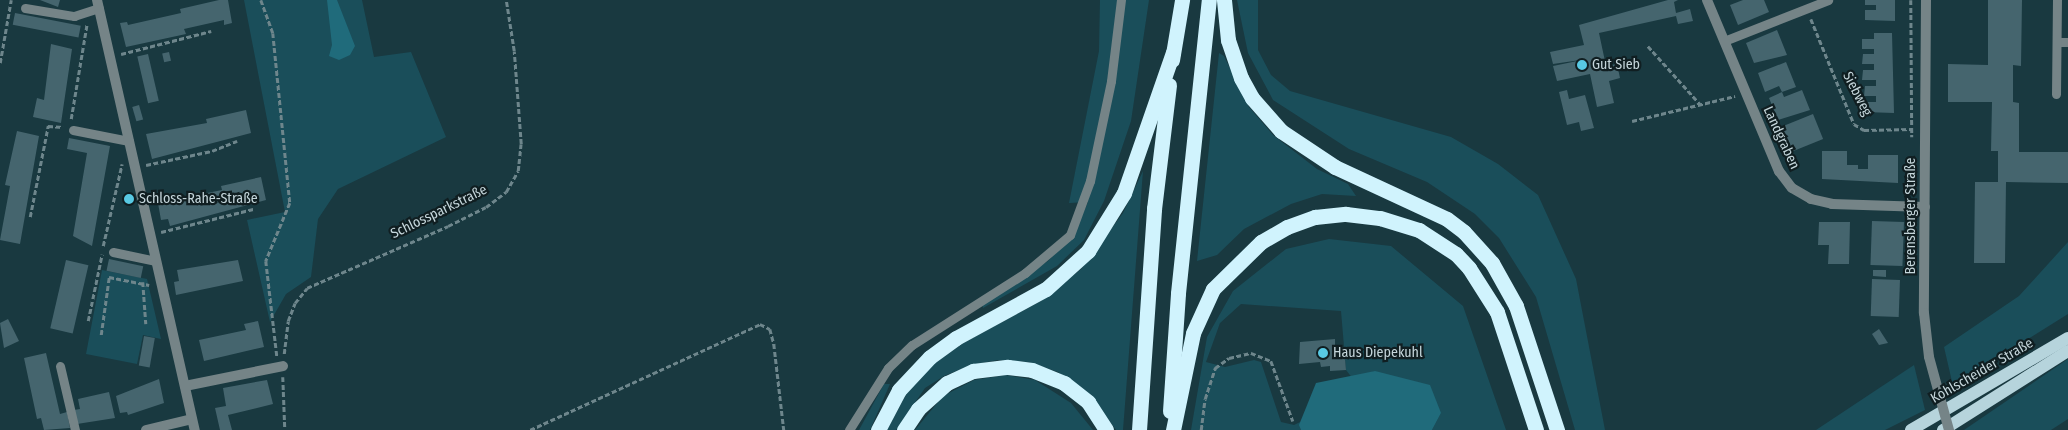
<!DOCTYPE html>
<html>
<head>
<meta charset="utf-8">
<style>
	body { margin:0 }
	#map { position:relative; width:2068px; height:430px; overflow:hidden; background:#193940; font-family:"Fira Sans Condensed",sans-serif }
	div>[style] { position:absolute }
	[style*='--x'] { left:calc(var(--x)*1px); top:calc(var(--y)*1px); width:calc(var(--w)*1px); rotate:calc(var(--a)*1deg) }
	.green>* { inset:0; background:#1a4e5a }
	.water>* { inset:0; background:#206b7b }
	.building>* { inset:0; background:#45656e; transform-origin:0 0 }
	.path>* { height:2.5px; margin-top:-1.25px; transform-origin:0; background:repeating-linear-gradient(90deg,#6e868c 0 5px,transparent 0 7.5px) }
	.service>* { height:9px; margin:-4.5px; padding:0 4.5px; transform-origin:4.5px; border-radius:4.5px; background:#758487 }
	.minor>* { height:10px; margin:-5px; padding:0 5px; transform-origin:5px; border-radius:5px; background:#758487 }
	.tertiary>* { height:10px; margin:-5px; padding:0 5px; transform-origin:5px; border-radius:5px; background:#758487 }
	.primary>* { height:12px; margin:-6px; padding:0 6px; transform-origin:6px; border-radius:6px; background:#b6d4dc }
	.motorway>* { height:15px; margin:-7.5px; padding:0 7.5px; transform-origin:7.5px; border-radius:7.5px; background:#d0f3fd }
	.tertiary-bridge>* { height:10px; margin:-5px; padding:0 5px; transform-origin:5px; border-radius:5px; background:#758487 }
	.dots>* { width:14px; height:14px; translate:-50% -50%; box-sizing:border-box; border:2px solid #101e21; border-radius:50% }
	span { translate:-50% -50%; white-space:nowrap; text-align:center; line-height:1.15; -webkit-text-stroke:4.5px #101e21; paint-order:stroke }
	.poi-label { font-size:14px; color:#c5d6db }
	.left { translate:0 -50%; text-align:left }
	.street-label { font-size:14px; color:#c5d6db }
</style>
</head>
<body>
<div id="map">
	<div class="green">
		<i style="clip-path:polygon(244px 0,362px 0,374px 57px,411px 52px,446px 137px,338px 189px,318px 219px,311px 277px,286px 294px,270px 322px,247px 220px,285px 212px)"></i>
		<i style="clip-path:polygon(1100px 0,1149px 0,1131px 121px,1104px 201px,1084px 240px,1057px 266px,983px 308px,982px 303px,1048px 261px,1074px 234px,1088px 202px,1069px 203px,1099px 51px)"></i>
		<i style="clip-path:polygon(1237px 0,1258px 0,1258px 50px,1271px 75px,1290px 91px,1451px 137px,1498px 164px,1538px 195px,1576px 279px,1605px 430px,1575px 430px,1536px 297px,1499px 238px,1475px 214px,1427px 182px,1349px 149px,1273px 100px,1248px 53px)"></i>
		<i style="clip-path:polygon(1219px 53px,1224px 56px,1249px 107px,1273px 135px,1317px 169px,1348px 184px,1356px 196px,1322px 194px,1291px 204px,1244px 229px,1217px 255px,1197px 261px)"></i>
		<i style="clip-path:polygon(1143px 171px,1123px 430px,1116px 430px,1091px 396px,1058px 372px,1028px 362px,998px 360px,971px 365px,944px 376px,925px 388px,896px 430px,887px 430px,908px 391px,932px 365px,965px 342px,1041px 301px,1081px 269px,1123px 213px)"></i>
		<i style="clip-path:polygon(1329px 239px,1391px 246px,1463px 306px,1506px 430px,1432px 430px,1441px 413px,1375px 371px,1353px 379px,1346px 370px,1341px 311px,1241px 304px,1220px 323px,1206px 362px,1225px 367px,1254px 360px,1261px 362px,1281px 422px,1294px 425px,1300px 422px,1301px 430px,1191px 430px,1207px 337px,1233px 291px,1286px 249px)"></i>
		<i style="clip-path:polygon(2068px 242px,2068px 314px,1953px 386px,1944px 347px,2019px 296px)"></i>
		<i style="clip-path:polygon(102px 270px,147px 279px,161px 339px,143px 335px,137px 364px,86px 354px)"></i>
		<i style="clip-path:polygon(2068px 359px,2068px 419px,2051px 430px,1964px 430px)"></i>
		<i style="clip-path:polygon(1914px 365px,1925px 410px,1885px 430px,1816px 430px)"></i>
		<i style="clip-path:polygon(1006px 375px,1035px 380px,1071px 403px,1093px 430px,915px 430px,943px 396px,974px 380px)"></i>
		<i style="clip-path:polygon(884px 384px,890px 384px,870px 430px,859px 430px)"></i>
	</div>
	<div class="water">
		<i style="clip-path:polygon(327px 0,337px 0,355px 46px,350px 55px,339px 60px,329px 56px,332px 45px)"></i>
		<i style="clip-path:polygon(1375px 371px,1430px 385px,1441px 413px,1432px 430px,1301px 430px,1299px 425px,1316px 383px)"></i>
	</div>
	<div class="building">
		<i style="clip-path:polygon(40px 0,60px 0,58px 7px)"></i>
		<i style="clip-path:polygon(219px 0,228px 0,232px 23px,224px 25px,224px 20px,184px 29px,186px 34px,126px 47px,120px 23px,127px 22px,128px 25px,181px 13px,180px 9px)"></i>
		<i style="clip-path:polygon(1668px 0,1678px 0,1674px 2px,1676px 13px,1690px 9px,1693px 21px,1678px 24px,1676px 16px,1599px 33px,1606px 66px,1617px 64px,1620px 78px,1609px 81px,1614px 103px,1597px 107px,1590px 74px,1557px 81px,1553px 66px,1587px 59px,1553px 64px,1550px 52px,1584px 45px,1579px 25px)"></i>
		<i style="clip-path:polygon(1743px 0,1764px 0,1769px 12px,1738px 25px,1730px 5px)"></i>
		<i style="clip-path:polygon(1865px 0,1895px 0,1895px 21px,1865px 20px,1865px 10px,1876px 10px,1876px 5px,1865px 5px)"></i>
		<i style="clip-path:polygon(1988px 0,2022px 0,2021px 66px,2013px 65px,2013px 102px,2019px 103px,2019px 152px,2068px 152px,2068px 183px,2006px 182px,2005px 263px,1974px 263px,1975px 182px,1998px 182px,1998px 151px,1991px 151px,1992px 102px,1948px 102px,1948px 64px,1988px 65px)"></i>
		<i style="left:15px;top:13px;width:67px;height:12px;rotate:11deg"></i>
		<i style="clip-path:polygon(1777px 30px,1787px 55px,1754px 63px,1746px 43px)"></i>
		<i style="clip-path:polygon(1874px 33px,1892px 33px,1894px 113px,1865px 112px,1865px 102px,1876px 102px,1876px 96px,1864px 96px,1865px 86px,1876px 86px,1876px 80px,1862px 80px,1863px 70px,1874px 70px,1874px 64px,1862px 64px,1863px 54px,1874px 54px,1874px 49px,1862px 49px,1862px 39px,1874px 39px)"></i>
		<i style="clip-path:polygon(51px 44px,72px 49px,61px 123px,33px 117px,37px 98px,44px 100px)"></i>
		<i style="left:169px;top:52px;width:9px;height:7px;rotate:77deg"></i>
		<i style="left:148px;top:54px;width:48px;height:11px;rotate:77deg"></i>
		<i style="clip-path:polygon(1786px 62px,1796px 87px,1782px 92px,1784px 97px,1802px 90px,1810px 110px,1778px 120px,1769px 98px,1782px 92px,1779px 86px,1765px 92px,1758px 73px)"></i>
		<i style="clip-path:polygon(1567px 90px,1569px 99px,1585px 95px,1594px 128px,1581px 131px,1579px 122px,1567px 125px,1559px 92px)"></i>
		<i style="left:139px;top:105px;width:15px;height:7px;rotate:74deg"></i>
		<i style="clip-path:polygon(246px 110px,251px 133px,152px 159px,146px 134px,207px 123px,206px 119px)"></i>
		<i style="left:1813px;top:114px;width:27px;height:34px;rotate:68deg"></i>
		<i style="clip-path:polygon(17px 131px,39px 136px,20px 244px,0 240px,10px 186px,5px 185px)"></i>
		<i style="clip-path:polygon(69px 138px,110px 146px,92px 246px,73px 236px,87px 153px,67px 149px)"></i>
		<i style="clip-path:polygon(1822px 151px,1847px 151px,1847px 165px,1858px 165px,1858px 169px,1868px 169px,1868px 155px,1898px 155px,1898px 183px,1822px 179px)"></i>
		<i style="clip-path:polygon(261px 177px,266px 200px,170px 226px,168px 219px,161px 220px,158px 203px,222px 190px,221px 186px)"></i>
		<i style="left:1872px;top:221px;width:32px;height:44px;rotate:2deg"></i>
		<i style="clip-path:polygon(1819px 222px,1850px 222px,1849px 264px,1828px 264px,1829px 245px,1818px 245px)"></i>
		<i style="left:109px;top:259px;width:35px;height:12px;rotate:12deg"></i>
		<i style="left:66px;top:260px;width:23px;height:70px;rotate:13deg"></i>
		<i style="clip-path:polygon(238px 260px,243px 281px,176px 295px,174px 282px,179px 281px,177px 270px)"></i>
		<i style="clip-path:polygon(1873px 270px,1886px 270px,1886px 277px,1873px 276px)"></i>
		<i style="left:1872px;top:279px;width:28px;height:37px;rotate:2deg"></i>
		<i style="clip-path:polygon(8px 319px,19px 341px,4px 348px,0 323px)"></i>
		<i style="clip-path:polygon(258px 321px,264px 347px,204px 361px,199px 340px,246px 330px,244px 324px)"></i>
		<i style="clip-path:polygon(1879px 329px,1888px 343px,1879px 345px,1872px 334px)"></i>
		<i style="left:144px;top:336px;width:11px;height:30px;rotate:10deg"></i>
		<i style="clip-path:polygon(1335px 339px,1335px 347px,1344px 347px,1346px 370px,1330px 371px,1330px 366px,1321px 367px,1320px 362px,1299px 364px,1300px 342px)"></i>
		<i style="clip-path:polygon(46px 353px,60px 414px,67px 412px,70px 428px,44px 430px,41px 418px,37px 419px,24px 358px)"></i>
		<i style="clip-path:polygon(159px 379px,164px 403px,128px 415px,127px 412px,120px 413px,116px 396px)"></i>
		<i style="clip-path:polygon(267px 380px,273px 404px,228px 415px,232px 430px,220px 430px,215px 408px,226px 406px,223px 388px)"></i>
		<i style="clip-path:polygon(109px 392px,115px 418px,77px 424px,74px 410px,80px 409px,78px 399px)"></i>
	</div>
	<div class="path">
		<i style="--x:261;--y:0;--w:35;--a:70"></i>
		<i style="--x:273;--y:33;--w:171;--a:84.3"></i>
		<i style="--x:290;--y:203;--w:63;--a:112.5"></i>
		<i style="--x:266;--y:261;--w:96;--a:83.4"></i>
		<i style="--x:1911;--y:0;--w:137;--a:89.6"></i>
		<i style="--x:1811;--y:19;--w:113;--a:67.7"></i>
		<i style="--x:1854;--y:124;--w:12;--a:31"></i>
		<i style="--x:1864;--y:130;--w:49;--a:-1.2"></i>
		<i style="--x:1648;--y:46;--w:79;--a:48.1"></i>
		<i style="--x:121;--y:54;--w:93;--a:-14.3"></i>
		<i style="--x:0;--y:63;--w:64;--a:-80.1"></i>
		<i style="--x:71;--y:119;--w:97;--a:-80.5"></i>
		<i style="--x:1632;--y:121;--w:106;--a:-13.6"></i>
		<i style="--x:146;--y:165;--w:67;--a:-12"></i>
		<i style="--x:212;--y:151;--w:27;--a:-22"></i>
		<i style="--x:30;--y:217;--w:93;--a:-78.8"></i>
		<i style="--x:48;--y:126;--w:15;--a:4"></i>
		<i style="--x:161;--y:232;--w:95;--a:-14"></i>
		<i style="--x:103;--y:246;--w:84;--a:-77"></i>
		<i style="--x:143;--y:282;--w:42;--a:85.9"></i>
		<i style="--x:88;--y:321;--w:68;--a:-78.2"></i>
		<i style="--x:101;--y:335;--w:59;--a:-82.1"></i>
		<i style="--x:109;--y:277;--w:41;--a:11.3"></i>
		<i style="--x:284;--y:354;--w:33;--a:-83"></i>
		<i style="--x:288;--y:321;--w:19;--a:-69"></i>
		<i style="--x:295;--y:303;--w:19;--a:-51"></i>
		<i style="--x:307;--y:288;--w:154;--a:-23.7"></i>
		<i style="--x:448;--y:226;--w:42;--a:-26.6"></i>
		<i style="--x:486;--y:207;--w:25;--a:-37"></i>
		<i style="--x:506;--y:192;--w:24;--a:-60"></i>
		<i style="--x:518;--y:171;--w:27;--a:-84"></i>
		<i style="--x:521;--y:144;--w:93;--a:-94.3"></i>
		<i style="--x:514;--y:51;--w:52;--a:-98.9"></i>
		<i style="--x:283;--y:377;--w:53;--a:87.8"></i>
		<i style="--x:530;--y:430;--w:253;--a:-24.7"></i>
		<i style="--x:760;--y:324;--w:11;--a:27"></i>
		<i style="--x:770;--y:329;--w:16;--a:75"></i>
		<i style="--x:774;--y:344;--w:87;--a:83.4"></i>
		<i style="--x:1201;--y:430;--w:31;--a:-83"></i>
		<i style="--x:1205;--y:399;--w:33;--a:-72"></i>
		<i style="--x:1215;--y:368;--w:17;--a:-36"></i>
		<i style="--x:1229;--y:358;--w:23;--a:-13"></i>
		<i style="--x:1251;--y:353;--w:22;--a:22"></i>
		<i style="--x:1271;--y:361;--w:64;--a:69.9"></i>
	</div>
	<div class="service">
		<i style="--x:25;--y:8;--w:50;--a:9.3"></i>
		<i style="--x:74;--y:16;--w:26;--a:-18"></i>
		<i style="--x:1724;--y:41;--w:112;--a:-21.5"></i>
		<i style="--x:2057;--y:42;--w:11;--a:0"></i>
		<i style="--x:2056;--y:94;--w:94;--a:-89.4"></i>
		<i style="--x:73;--y:130;--w:57;--a:11.1"></i>
		<i style="--x:113;--y:252;--w:44;--a:11.8"></i>
		<i style="--x:60;--y:366;--w:66;--a:76.8"></i>
		<i style="--x:849;--y:430;--w:73;--a:-57.8"></i>
		<i style="--x:888;--y:368;--w:33;--a:-44"></i>
		<i style="--x:912;--y:345;--w:134;--a:-32.5"></i>
		<i style="--x:1025;--y:273;--w:59;--a:-40.2"></i>
		<i style="--x:1070;--y:235;--w:58;--a:-69.7"></i>
		<i style="--x:1090;--y:181;--w:102;--a:-78.1"></i>
		<i style="--x:1111;--y:81;--w:82;--a:-83"></i>
	</div>
	<div class="minor">
		<i style="--x:1707;--y:0;--w:186;--a:67.2"></i>
		<i style="--x:1779;--y:171;--w:21;--a:53"></i>
		<i style="--x:1792;--y:188;--w:22;--a:30"></i>
		<i style="--x:1811;--y:199;--w:22;--a:13"></i>
		<i style="--x:1832;--y:204;--w:93;--a:1.8"></i>
		<i style="--x:185;--y:386;--w:100;--a:-11.5"></i>
		<i style="--x:146;--y:430;--w:47;--a:-13.4"></i>
	</div>
	<div class="tertiary">
		<i style="--x:97;--y:0;--w:441;--a:77.2"></i>
		<i style="--x:1926;--y:0;--w:313;--a:90.4"></i>
		<i style="--x:1924;--y:313;--w:44;--a:83.5"></i>
	</div>
	<div class="primary">
		<i style="--x:1911;--y:430;--w:182;--a:-30.4"></i>
		<i style="--x:1943;--y:430;--w:148;--a:-32.3"></i>
	</div>
	<div class="motorway">
		<i style="--x:1224;--y:0;--w:40;--a:84.3"></i>
		<i style="--x:1228;--y:40;--w:40;--a:71.1"></i>
		<i style="--x:1241;--y:78;--w:23;--a:61"></i>
		<i style="--x:1252;--y:98;--w:44;--a:48.7"></i>
		<i style="--x:1281;--y:131;--w:65;--a:33.7"></i>
		<i style="--x:1335;--y:167;--w:123;--a:24.9"></i>
		<i style="--x:1447;--y:219;--w:21;--a:37"></i>
		<i style="--x:1464;--y:232;--w:42;--a:47.9"></i>
		<i style="--x:1492;--y:263;--w:49;--a:60.8"></i>
		<i style="--x:1516;--y:306;--w:131;--a:71.7"></i>
		<i style="--x:1172;--y:60;--w:61;--a:-80.5"></i>
		<i style="--x:1170;--y:411;--w:118;--a:-86.1"></i>
		<i style="--x:1178;--y:293;--w:295;--a:-84"></i>
		<i style="--x:878;--y:430;--w:45;--a:-62.3"></i>
		<i style="--x:899;--y:390;--w:45;--a:-46.8"></i>
		<i style="--x:930;--y:357;--w:32;--a:-36"></i>
		<i style="--x:956;--y:338;--w:102;--a:-28.6"></i>
		<i style="--x:1046;--y:289;--w:57;--a:-42.1"></i>
		<i style="--x:1088;--y:251;--w:68;--a:-58.2"></i>
		<i style="--x:1124;--y:193;--w:149;--a:-70.8"></i>
		<i style="--x:904;--y:430;--w:25;--a:-56"></i>
		<i style="--x:918;--y:409;--w:39;--a:-42"></i>
		<i style="--x:947;--y:383;--w:29;--a:-25"></i>
		<i style="--x:973;--y:371;--w:35;--a:-7"></i>
		<i style="--x:1008;--y:367;--w:24;--a:7"></i>
		<i style="--x:1032;--y:370;--w:35;--a:22"></i>
		<i style="--x:1064;--y:383;--w:31;--a:38"></i>
		<i style="--x:1088;--y:402;--w:33;--a:57"></i>
		<i style="--x:1139;--y:430;--w:222;--a:-86.1"></i>
		<i style="--x:1154;--y:209;--w:125;--a:-83.1"></i>
		<i style="--x:1173;--y:430;--w:99;--a:-78.3"></i>
		<i style="--x:1193;--y:333;--w:48;--a:-65.6"></i>
		<i style="--x:1213;--y:289;--w:67;--a:-44.4"></i>
		<i style="--x:1261;--y:242;--w:30;--a:-30"></i>
		<i style="--x:1287;--y:227;--w:30;--a:-20"></i>
		<i style="--x:1315;--y:217;--w:31;--a:-6"></i>
		<i style="--x:1346;--y:214;--w:34;--a:7"></i>
		<i style="--x:1380;--y:218;--w:41;--a:17.1"></i>
		<i style="--x:1419;--y:230;--w:44;--a:33"></i>
		<i style="--x:1456;--y:254;--w:19;--a:47"></i>
		<i style="--x:1469;--y:268;--w:52;--a:57.5"></i>
		<i style="--x:1497;--y:312;--w:124;--a:71.7"></i>
	</div>
	<div class="tertiary-bridge">
		<i style="--x:1929;--y:357;--w:76;--a:74.7"></i>
	</div>
	<div class="dots">
		<i style="left:1582px;top:65px;background:#58c9e3"></i>
		<i style="left:129px;top:199px;background:#58c9e3"></i>
		<i style="left:1323px;top:353px;background:#58c9e3"></i>
	</div>
	<div class="poi-label">
		<span class="left" style="left:1592px;top:65px">Gut Sieb</span>
		<span class="left" style="left:139px;top:199px">Schloss-Rahe-Straße</span>
		<span class="left" style="left:1333px;top:353px">Haus Diepekuhl</span>
	</div>
	<div class="street-label">
		<span style="left:1857px;top:94px;rotate:63deg">Siebweg</span>
		<span style="left:1781px;top:138px;rotate:65deg">Landgraben</span>
		<span style="left:439px;top:212px;rotate:-26deg">Schlossparkstraße</span>
		<span style="left:1911px;top:216px;rotate:-90deg">Berensberger Straße</span>
		<span style="left:1982px;top:371px;rotate:-30deg">Kohlscheider Straße</span>
	</div>
</div>
</body>
</html>
